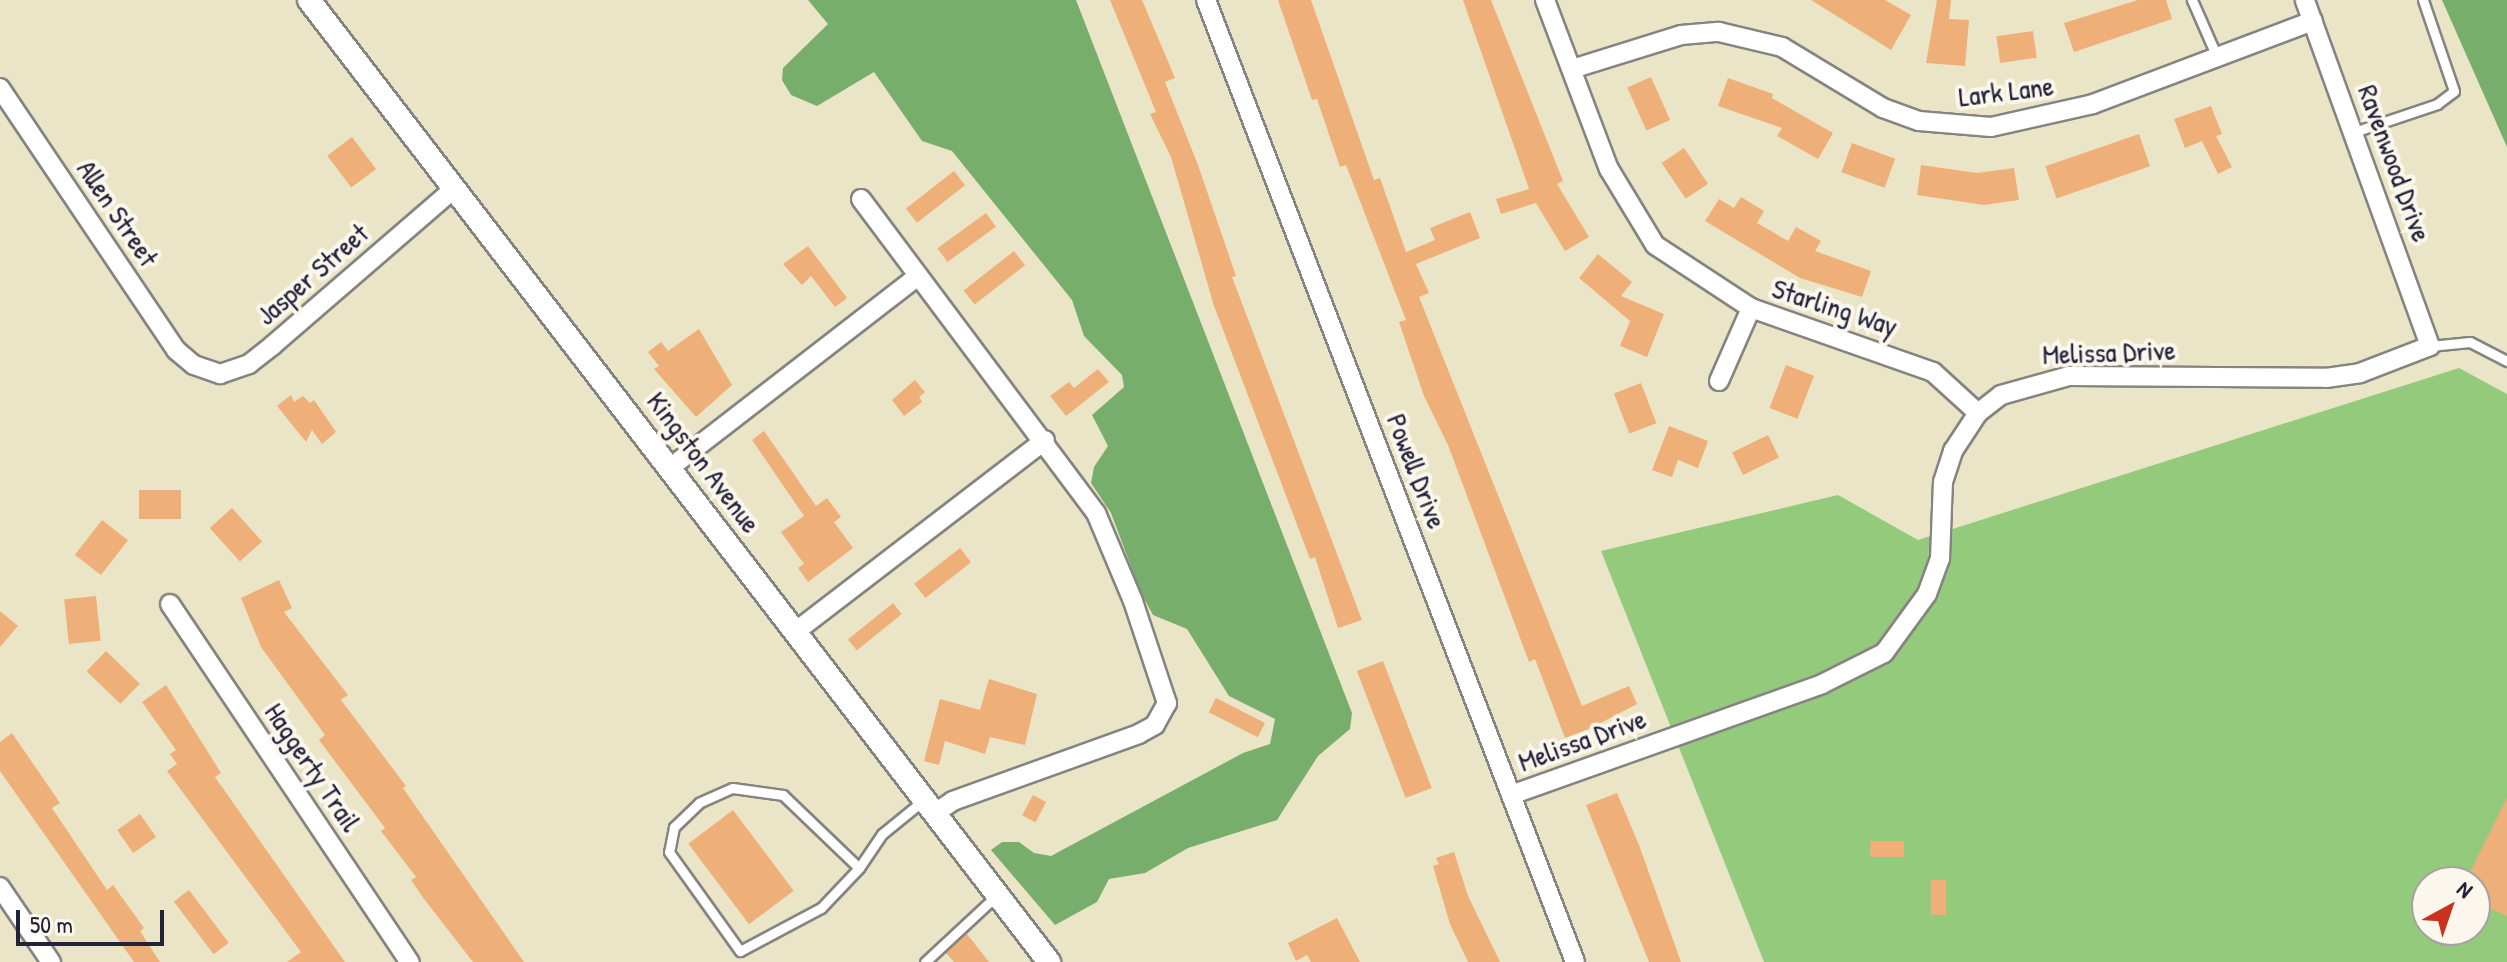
<!DOCTYPE html>
<html>
<head>
<meta charset="utf-8">
<style>
	body { margin:0 }
	#map { position:relative; width:2507px; height:962px; overflow:hidden; background:#ebe5c7; font-family:"Patrick Hand",sans-serif }
	div>[style] { position:absolute }
	[style*='--x'] { left:calc(var(--x)*1px); top:calc(var(--y)*1px); width:calc(var(--w)*1px); rotate:calc(var(--a)*1deg) }
	.green>* { inset:0; background:#94ca7c }
	.forest>* { inset:0; background:#77ae6c }
	.building>* { inset:0; background:#efaf79; transform-origin:0 0 }
	.roads { filter:drop-shadow(2px 0 #868481) drop-shadow(-2px 0 #868481) drop-shadow(0 2px #868481) drop-shadow(0 -2px #868481) }
	.service>* { height:9px; margin:-4.5px; padding:0 4.5px; transform-origin:4.5px; border-radius:4.5px; background:#fff }
	.minor>* { height:18px; margin:-9px; padding:0 9px; transform-origin:9px; border-radius:9px; background:#fff }
	.tertiary>* { height:22px; margin:-11px; padding:0 11px; transform-origin:11px; border-radius:11px; background:#fff }
	span { translate:-50% -50%; white-space:nowrap; text-align:center; line-height:1.15; -webkit-text-stroke:8px #fbf7ec; paint-order:stroke }
	.street-label { font-size:28px; color:#22223b }
	.north { position:absolute; left:2411px; top:866px; width:80px; height:80px; box-sizing:border-box; background:#fbf7ec; border:2px solid #a4a2a5; border-radius:50%; rotate:40deg; font-size:22px; font-weight:700; line-height:32px; text-align:center; color:#22223b }
	.north::after { content:''; display:block; margin:auto; width:28px; height:36px; background:#c8321e; clip-path:polygon(50% 0,100% 100%,50% 72%,0 100%) }
	.scale { position:absolute; left:16px; top:910px; width:148px; height:36px; box-sizing:border-box; border:4px solid #22223b; border-top:0; padding-left:10px; font-size:24px; line-height:28px; white-space:nowrap; color:#22223b; -webkit-text-stroke:6px #fbf7ec; paint-order:stroke }
</style>
</head>
<body>
<div id="map">
	<div class="green">
		<i style="clip-path:polygon(evenodd,2459px 368px,2507px 394px,2507px 962px,1764px 962px,1601px 551px,1838px 495px,1918px 540px,2459px 368px,2427px 882px,2475px 882px,2475px 930px,2427px 930px,2427px 882px)"></i>
	</div>
	<div class="forest">
		<i style="clip-path:polygon(808px 0,1076px 0,1352px 713px,1350px 729px,1318px 756px,1277px 820px,1188px 848px,1145px 873px,1109px 879px,1097px 902px,1055px 925px,991px 850px,1002px 842px,1019px 842px,1034px 853px,1051px 856px,1243px 753px,1270px 744px,1275px 719px,1229px 696px,1187px 629px,1153px 615px,1141px 593px,1111px 513px,1091px 483px,1094px 467px,1108px 446px,1092px 415px,1124px 387px,1122px 375px,1084px 336px,1072px 300px,952px 151px,922px 141px,874px 72px,817px 106px,791px 95px,782px 80px,783px 68px,828px 24px)"></i>
		<i style="clip-path:polygon(2442px 0,2507px 0,2507px 147px)"></i>
	</div>
	<div class="building">
		<i style="clip-path:polygon(1110px 0,1142px 0,1175px 78px,1165px 82px,1198px 165px,1236px 276px,1232px 277px,1362px 620px,1338px 628px,1315px 557px,1310px 559px,1214px 306px,1171px 157px,1150px 114px,1156px 112px)"></i>
		<i style="clip-path:polygon(1278px 0,1311px 0,1374px 180px,1380px 178px,1406px 252px,1435px 240px,1430px 228px,1470px 212px,1480px 238px,1416px 264px,1429px 293px,1419px 297px,1582px 706px,1629px 686px,1637px 704px,1591px 728px,1565px 738px,1535px 659px,1529px 662px,1448px 445px,1424px 396px,1399px 322px,1406px 320px,1346px 165px,1340px 167px,1317px 99px,1312px 100px)"></i>
		<i style="clip-path:polygon(1463px 0,1491px 0,1563px 181px,1557px 184px,1589px 237px,1565px 251px,1536px 203px,1501px 214px,1496px 199px,1529px 189px)"></i>
		<i style="clip-path:polygon(1811px 0,1885px 0,1911px 15px,1891px 50px)"></i>
		<i style="clip-path:polygon(1937px 0,1951px 0,1949px 19px,1969px 20px,1965px 66px,1926px 63px)"></i>
		<i style="clip-path:polygon(2138px 0,2166px 0,2172px 19px,2074px 52px,2064px 23px)"></i>
		<i style="left:2033px;top:31px;width:27px;height:37px;rotate:82deg"></i>
		<i style="left:1651px;top:77px;width:47px;height:26px;rotate:66deg"></i>
		<i style="clip-path:polygon(1728px 78px,1773px 94px,1772px 98px,1833px 133px,1818px 159px,1777px 136px,1782px 128px,1718px 106px)"></i>
		<i style="clip-path:polygon(2211px 106px,2222px 134px,2216px 136px,2232px 167px,2218px 174px,2202px 141px,2185px 148px,2174px 119px)"></i>
		<i style="left:2139px;top:134px;width:34px;height:99px;rotate:71deg"></i>
		<i style="left:352px;top:137px;width:40px;height:31px;rotate:53deg"></i>
		<i style="left:1852px;top:143px;width:46px;height:31px;rotate:20deg"></i>
		<i style="left:1684px;top:148px;width:43px;height:27px;rotate:56deg"></i>
		<i style="clip-path:polygon(1921px 165px,1977px 173px,2014px 168px,2019px 200px,1984px 205px,1917px 195px)"></i>
		<i style="left:954px;top:171px;width:18px;height:61px;rotate:52deg"></i>
		<i style="clip-path:polygon(1741px 197px,1764px 211px,1757px 223px,1788px 241px,1796px 227px,1821px 241px,1815px 251px,1871px 271px,1862px 297px,1800px 278px,1705px 221px,1719px 199px,1734px 208px)"></i>
		<i style="left:986px;top:213px;width:17px;height:60px;rotate:54deg"></i>
		<i style="clip-path:polygon(808px 246px,847px 298px,835px 307px,811px 276px,802px 285px,783px 264px)"></i>
		<i style="left:1014px;top:251px;width:18px;height:64px;rotate:52deg"></i>
		<i style="clip-path:polygon(1598px 254px,1632px 282px,1621px 296px,1664px 314px,1647px 357px,1620px 346px,1630px 321px,1579px 278px)"></i>
		<i style="clip-path:polygon(699px 329px,732px 385px,696px 417px,654px 369px,659px 366px,648px 352px,661px 342px,668px 351px)"></i>
		<i style="left:1786px;top:365px;width:30px;height:46px;rotate:21deg"></i>
		<i style="clip-path:polygon(1098px 369px,1109px 382px,1066px 416px,1050px 396px,1069px 382px,1074px 388px)"></i>
		<i style="clip-path:polygon(915px 380px,925px 392px,919px 397px,922px 402px,904px 416px,892px 400px)"></i>
		<i style="left:1641px;top:383px;width:43px;height:29px;rotate:69deg"></i>
		<i style="clip-path:polygon(291px 395px,294px 402px,303px 396px,310px 403px,314px 400px,336px 432px,322px 444px,312px 430px,306px 442px,277px 406px)"></i>
		<i style="clip-path:polygon(1669px 426px,1708px 441px,1698px 468px,1678px 460px,1672px 477px,1652px 470px)"></i>
		<i style="clip-path:polygon(764px 431px,816px 506px,827px 498px,841px 517px,834px 522px,853px 548px,808px 582px,798px 568px,804px 564px,781px 532px,804px 516px,752px 440px)"></i>
		<i style="left:1768px;top:435px;width:25px;height:40px;rotate:64deg"></i>
		<i style="left:139px;top:490px;width:42px;height:29px"></i>
		<i style="left:232px;top:508px;width:45px;height:30px;rotate:48deg"></i>
		<i style="left:102px;top:520px;width:33px;height:44px;rotate:38deg"></i>
		<i style="left:960px;top:548px;width:18px;height:58px;rotate:52deg"></i>
		<i style="clip-path:polygon(279px 580px,292px 608px,284px 612px,348px 695px,341px 700px,406px 786px,403px 788px,524px 962px,473px 962px,424px 899px,411px 880px,416px 877px,381px 831px,385px 828px,319px 740px,325px 735px,261px 647px,241px 598px)"></i>
		<i style="left:96px;top:596px;width:45px;height:32px;rotate:84deg"></i>
		<i style="left:893px;top:603px;width:14px;height:58px;rotate:51deg"></i>
		<i style="clip-path:polygon(0 611px,18px 626px,0 647px)"></i>
		<i style="left:106px;top:651px;width:47px;height:28px;rotate:44deg"></i>
		<i style="left:1383px;top:661px;width:136px;height:28px;rotate:69deg"></i>
		<i style="clip-path:polygon(989px 679px,1037px 694px,1025px 745px,990px 737px,985px 754px,945px 741px,939px 765px,924px 761px,940px 699px,980px 710px)"></i>
		<i style="clip-path:polygon(166px 685px,221px 773px,215px 777px,345px 962px,287px 962px,301px 952px,167px 771px,177px 764px,170px 754px,176px 750px,142px 702px)"></i>
		<i style="left:1216px;top:698px;width:55px;height:16px;rotate:27deg"></i>
		<i style="clip-path:polygon(12px 733px,60px 803px,52px 808px,107px 890px,113px 885px,144px 928px,140px 931px,160px 962px,134px 962px,0 771px,0 742px)"></i>
		<i style="clip-path:polygon(1617px 793px,1639px 845px,1681px 962px,1649px 962px,1586px 805px)"></i>
		<i style="left:1033px;top:795px;width:15px;height:23px;rotate:28deg"></i>
		<i style="clip-path:polygon(2507px 798px,2507px 916px,2475px 902px,2475px 882px,2465px 882px)"></i>
		<i style="left:733px;top:810px;width:101px;height:56px;rotate:53deg"></i>
		<i style="left:140px;top:814px;width:28px;height:28px;rotate:55deg"></i>
		<i style="left:1870px;top:841px;width:34px;height:16px"></i>
		<i style="clip-path:polygon(1454px 852px,1468px 896px,1500px 962px,1468px 962px,1450px 924px,1433px 866px,1439px 864px,1436px 858px)"></i>
		<i style="left:1931px;top:880px;width:15px;height:35px"></i>
		<i style="left:189px;top:890px;width:66px;height:19px;rotate:53deg"></i>
		<i style="clip-path:polygon(1337px 918px,1360px 962px,1311px 962px,1307px 955px,1296px 961px,1288px 943px)"></i>
		<i style="clip-path:polygon(967px 934px,989px 962px,954px 962px,946px 953px)"></i>
	</div>
	<div class="roads">
		<div class="service">
			<i style="--x:2192;--y:0;--w:62;--a:66.3"></i>
			<i style="--x:2354;--y:132;--w:88;--a:-18.6"></i>
			<i style="--x:2437;--y:104;--w:21;--a:-37"></i>
			<i style="--x:2454;--y:91;--w:96;--a:-108.8"></i>
			<i style="--x:2430;--y:346;--w:40;--a:-5.7"></i>
			<i style="--x:2470;--y:342;--w:42;--a:27.2"></i>
			<i style="--x:859;--y:868;--w:105;--a:-136.2"></i>
			<i style="--x:783;--y:795;--w:51;--a:-172.2"></i>
			<i style="--x:732;--y:788;--w:36;--a:156"></i>
			<i style="--x:699;--y:803;--w:35;--a:136"></i>
			<i style="--x:674;--y:827;--w:25;--a:101"></i>
			<i style="--x:669;--y:852;--w:122;--a:54.4"></i>
			<i style="--x:740;--y:951;--w:92;--a:-28"></i>
			<i style="--x:821;--y:908;--w:55;--a:-46.5"></i>
			<i style="--x:859;--y:868;--w:41;--a:-55.9"></i>
			<i style="--x:882;--y:834;--w:55;--a:-39.1"></i>
			<i style="--x:925;--y:962;--w:98;--a:-42.9"></i>
		</div>
		<div class="minor">
			<i style="--x:1206;--y:0;--w:1030;--a:69.01"></i>
			<i style="--x:1545;--y:0;--w:181;--a:69.3"></i>
			<i style="--x:1609;--y:169;--w:89;--a:58.8"></i>
			<i style="--x:1655;--y:245;--w:115;--a:33.3"></i>
			<i style="--x:1751;--y:308;--w:193;--a:19.4"></i>
			<i style="--x:1933;--y:372;--w:61;--a:42.3"></i>
			<i style="--x:1572;--y:69;--w:114;--a:-17.3"></i>
			<i style="--x:1681;--y:35;--w:38;--a:-5"></i>
			<i style="--x:1719;--y:32;--w:65;--a:13.4"></i>
			<i style="--x:1782;--y:47;--w:118;--a:31.1"></i>
			<i style="--x:1883;--y:108;--w:38;--a:20"></i>
			<i style="--x:1919;--y:121;--w:72;--a:4.8"></i>
			<i style="--x:1991;--y:127;--w:105;--a:-12.7"></i>
			<i style="--x:2093;--y:104;--w:235;--a:-20.7"></i>
			<i style="--x:0;--y:88;--w:316;--a:56.1"></i>
			<i style="--x:176;--y:350;--w:23;--a:40"></i>
			<i style="--x:194;--y:365;--w:28;--a:19"></i>
			<i style="--x:220;--y:374;--w:31;--a:-19"></i>
			<i style="--x:249;--y:364;--w:31;--a:-38"></i>
			<i style="--x:273;--y:345;--w:240;--a:-40.8"></i>
			<i style="--x:861;--y:199;--w:392;--a:53.2"></i>
			<i style="--x:1096;--y:513;--w:95;--a:67.2"></i>
			<i style="--x:1133;--y:601;--w:108;--a:71.6"></i>
			<i style="--x:1167;--y:703;--w:25;--a:119"></i>
			<i style="--x:1155;--y:725;--w:18;--a:151"></i>
			<i style="--x:1139;--y:734;--w:198;--a:160.2"></i>
			<i style="--x:953;--y:801;--w:22;--a:146"></i>
			<i style="--x:1719;--y:381;--w:80;--a:-66.3"></i>
			<i style="--x:671;--y:467;--w:312;--a:-37.7"></i>
			<i style="--x:170;--y:604;--w:431;--a:56.2"></i>
			<i style="--x:795;--y:632;--w:315;--a:-37.5"></i>
			<i style="--x:1511;--y:795;--w:330;--a:-19.6"></i>
			<i style="--x:1822;--y:684;--w:69;--a:-26.6"></i>
			<i style="--x:1884;--y:653;--w:73;--a:-53.9"></i>
			<i style="--x:1927;--y:594;--w:37;--a:-70"></i>
			<i style="--x:1940;--y:559;--w:77;--a:-87.8"></i>
			<i style="--x:1943;--y:482;--w:33;--a:-72"></i>
			<i style="--x:1953;--y:451;--w:45;--a:-56.7"></i>
			<i style="--x:1978;--y:413;--w:29;--a:-38"></i>
			<i style="--x:2001;--y:395;--w:71;--a:-15.6"></i>
			<i style="--x:2069;--y:376;--w:257;--a:0.4"></i>
			<i style="--x:2326;--y:378;--w:34;--a:-8"></i>
			<i style="--x:2360;--y:373;--w:75;--a:-21.1"></i>
			<i style="--x:2430;--y:346;--w:368;--a:-109.9"></i>
			<i style="--x:0;--y:887;--w:91;--a:55.8"></i>
		</div>
		<div class="tertiary">
			<i style="--x:309;--y:0;--w:1214;--a:52.43"></i>
		</div>
	</div>
	<div class="street-label">
		<span style="left:2006px;top:91px;rotate:-7deg">Lark Lane</span>
		<span style="left:2395px;top:163px;rotate:70deg">Ravenwood Drive</span>
		<span style="left:118px;top:213px;rotate:56deg">Allen Street</span>
		<span style="left:312px;top:274px;rotate:-41deg">Jasper Street</span>
		<span style="left:1835px;top:307px;rotate:18deg">Starling Way</span>
		<span style="left:2109px;top:352px;rotate:-2deg">Melissa Drive</span>
		<span style="left:704px;top:462px;rotate:53deg">Kingston Avenue</span>
		<span style="left:1417px;top:471px;rotate:69deg">Powell Drive</span>
		<span style="left:1582px;top:740px;rotate:-20deg">Melissa Drive</span>
		<span style="left:313px;top:767px;rotate:56deg">Haggerty Trail</span>
	</div>
	<div class="north">N</div>
	<div class="scale">50 m</div>
</div>
</body>
</html>
